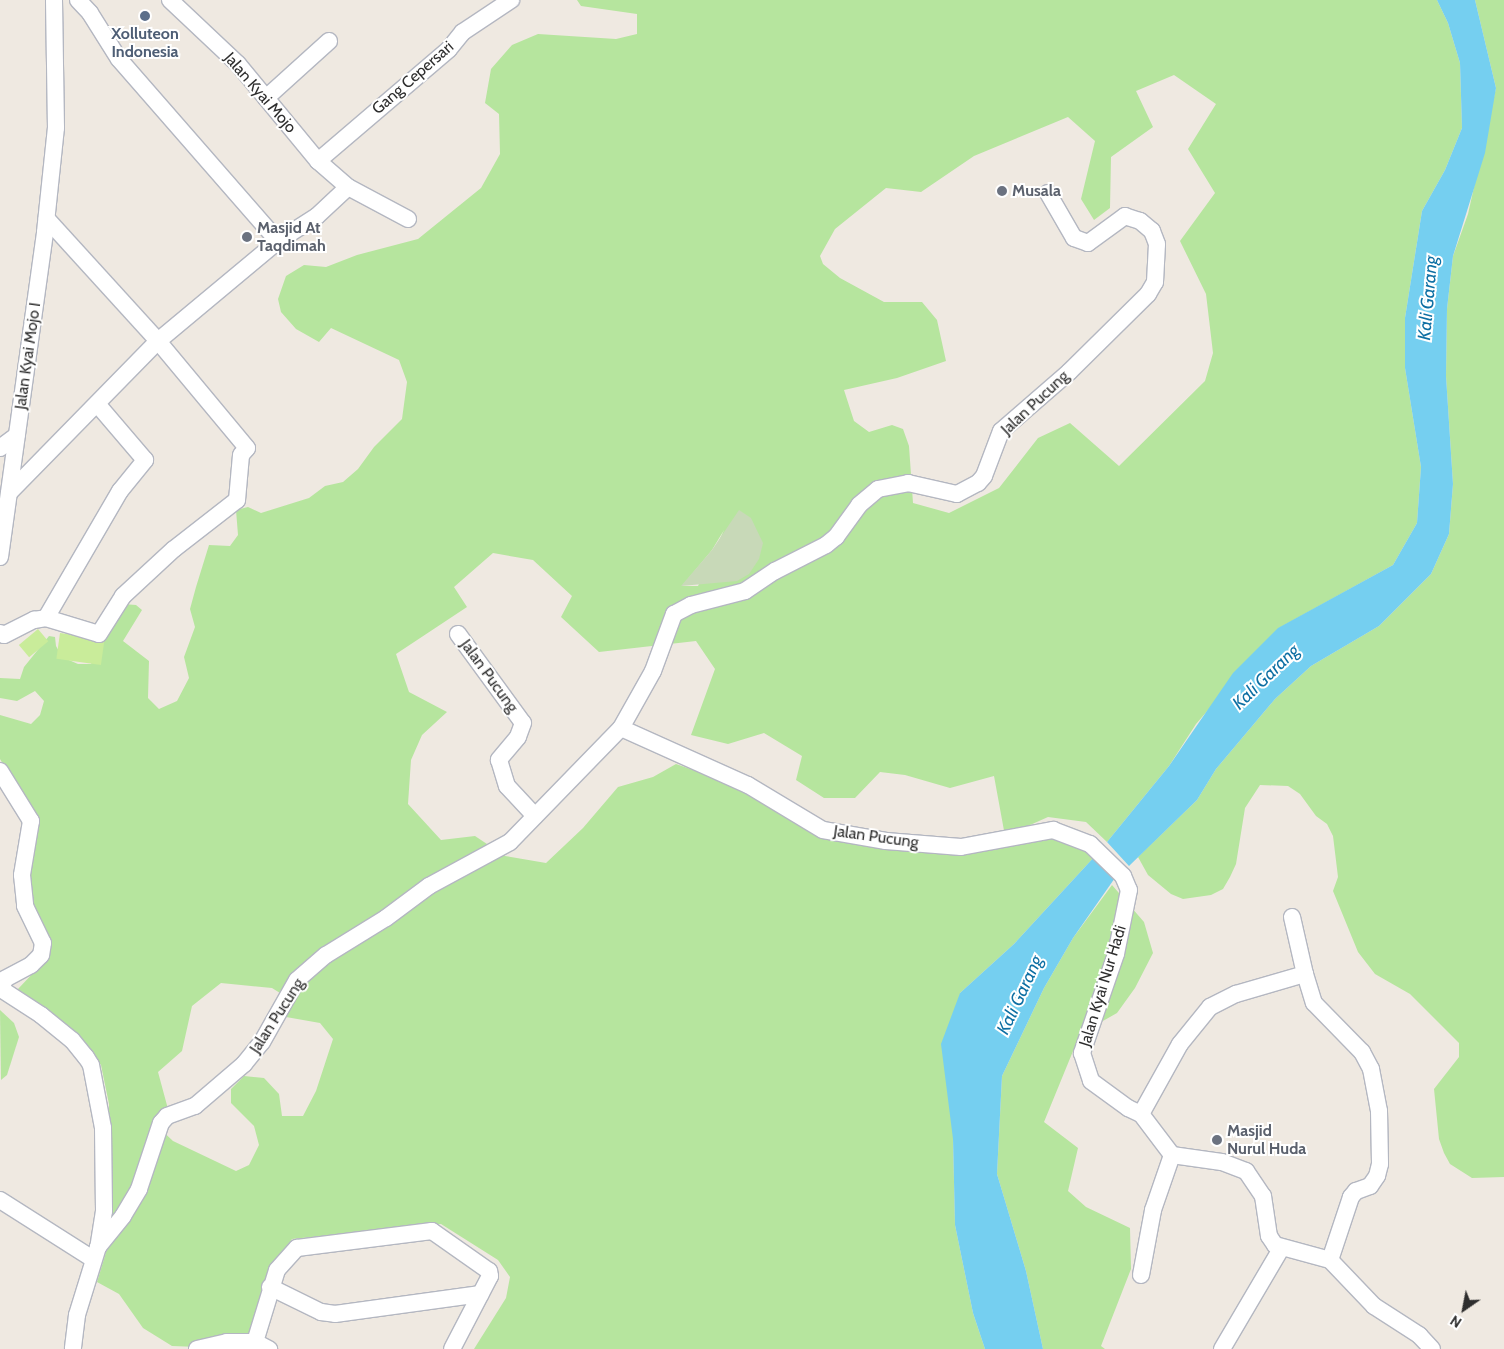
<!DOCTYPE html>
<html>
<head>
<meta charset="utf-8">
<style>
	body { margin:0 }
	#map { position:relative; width:1504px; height:1349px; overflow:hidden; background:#efe9e1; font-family:Cabin,sans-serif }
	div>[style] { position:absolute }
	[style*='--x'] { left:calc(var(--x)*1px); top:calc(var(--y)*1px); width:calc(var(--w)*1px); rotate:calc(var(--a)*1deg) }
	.green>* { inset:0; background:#b6e59e }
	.cemetery>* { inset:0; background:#c8d9b8 }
	.pitch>* { inset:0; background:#c9ec9a; transform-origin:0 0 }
	.water>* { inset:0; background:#75cff0 }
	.roads { filter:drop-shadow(1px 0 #b4b7c1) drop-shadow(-1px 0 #b4b7c1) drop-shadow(0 1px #b4b7c1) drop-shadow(0 -1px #b4b7c1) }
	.street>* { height:16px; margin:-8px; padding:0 8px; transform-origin:8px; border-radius:8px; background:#fff }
	.dots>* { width:14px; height:14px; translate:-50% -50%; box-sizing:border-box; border:2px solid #fff; border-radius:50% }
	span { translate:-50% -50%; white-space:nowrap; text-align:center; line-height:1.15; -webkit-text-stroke:4px #fff; paint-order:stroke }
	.service-label { font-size:16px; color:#4e5e75; font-weight:700 }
	.street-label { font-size:16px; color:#2e2e2e }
	.worship-label { font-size:16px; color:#5b616d; font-weight:700 }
	.left { translate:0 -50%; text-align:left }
	.water-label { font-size:18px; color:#0d6fa3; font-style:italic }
	.north { position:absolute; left:1439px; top:1284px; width:50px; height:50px; -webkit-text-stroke:4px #fff; paint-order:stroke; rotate:213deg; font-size:14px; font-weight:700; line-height:20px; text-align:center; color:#2e2e2e }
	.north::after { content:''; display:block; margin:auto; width:18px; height:22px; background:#2e2e2e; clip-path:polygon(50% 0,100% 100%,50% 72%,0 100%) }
</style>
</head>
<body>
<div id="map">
	<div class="green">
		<i style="clip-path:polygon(evenodd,577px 0,1437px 0,1448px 23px,1460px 63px,1462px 128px,1445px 170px,1422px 211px,1405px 318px,1405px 368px,1421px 467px,1417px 523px,1393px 565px,1279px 628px,1196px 724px,1169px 766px,1107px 842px,1086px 822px,1048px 817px,1005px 836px,994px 776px,950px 788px,905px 775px,880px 772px,855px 798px,824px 798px,796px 780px,802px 756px,764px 733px,728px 744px,691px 735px,715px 669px,696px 641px,599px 652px,561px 617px,572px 596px,533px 560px,493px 553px,454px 587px,467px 607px,396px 654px,409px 692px,447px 712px,422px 735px,411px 760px,408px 804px,441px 840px,475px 836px,505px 856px,546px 863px,583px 828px,618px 787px,653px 777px,676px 764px,745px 788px,819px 834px,955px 852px,1053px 828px,1096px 855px,1014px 944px,960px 993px,953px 1139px,955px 1225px,973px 1313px,985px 1349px,474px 1349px,506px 1298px,510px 1277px,498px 1260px,441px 1224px,292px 1239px,278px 1259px,250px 1327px,251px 1349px,172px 1346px,143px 1328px,119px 1294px,97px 1282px,107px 1249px,118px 1230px,110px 1213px,109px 1104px,101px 1065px,79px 1038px,21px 999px,18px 989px,36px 970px,37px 940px,30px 880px,35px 819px,0 759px,0 715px,31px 724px,40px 715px,44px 701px,35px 691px,17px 701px,0 698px,0 678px,20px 679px,24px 667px,49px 636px,55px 637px,56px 646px,62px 657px,78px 664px,91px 664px,123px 604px,136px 605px,142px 610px,123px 641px,149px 661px,148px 698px,159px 709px,177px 701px,189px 678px,184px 657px,195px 627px,190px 609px,196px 587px,209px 545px,230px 546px,238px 535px,236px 510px,248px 507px,261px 513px,309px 498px,325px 486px,343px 482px,358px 469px,374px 447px,402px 419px,407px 382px,399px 360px,331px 328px,319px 342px,296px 329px,281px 312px,278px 299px,286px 276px,304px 265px,326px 267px,357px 255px,418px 239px,481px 188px,500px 154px,499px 114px,485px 103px,491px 69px,512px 45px,538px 34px,616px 39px,637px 34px,637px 14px,581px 6px,577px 0,1174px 75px,1216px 104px,1188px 149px,1215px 193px,1180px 241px,1206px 294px,1213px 353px,1205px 381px,1119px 466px,1070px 423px,1038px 438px,999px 488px,949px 513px,913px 503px,909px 446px,903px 429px,892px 425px,869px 432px,854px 421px,844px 390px,897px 378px,946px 361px,937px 320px,922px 302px,884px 302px,840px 278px,823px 264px,820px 256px,835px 229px,886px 188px,921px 192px,974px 156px,1068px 117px,1095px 141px,1081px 199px,1094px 220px,1110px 208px,1111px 157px,1153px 127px,1136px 91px,1174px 75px,577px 0,724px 530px,698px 586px,682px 586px,712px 550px,724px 530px,577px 0,221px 983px,272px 988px,280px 993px,286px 1017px,320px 1023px,333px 1039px,316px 1091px,303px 1116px,282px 1116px,279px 1094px,264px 1078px,244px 1076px,231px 1089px,231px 1103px,254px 1126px,259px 1145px,249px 1165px,236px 1171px,173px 1141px,155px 1124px,168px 1109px,158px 1072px,182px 1051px,192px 1006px,221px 983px)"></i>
		<i style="clip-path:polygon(1475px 0,1504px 0,1504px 1177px,1472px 1178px,1450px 1164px,1444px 1153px,1439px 1139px,1434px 1089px,1459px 1057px,1459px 1043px,1410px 994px,1375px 974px,1358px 952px,1333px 891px,1338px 877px,1333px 836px,1327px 824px,1316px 816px,1300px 794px,1288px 786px,1260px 785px,1245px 808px,1236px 864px,1230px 877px,1223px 889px,1211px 895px,1183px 899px,1171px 894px,1148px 875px,1138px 857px,1197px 800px,1216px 769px,1275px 699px,1311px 666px,1379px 626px,1431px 574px,1449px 534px,1453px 484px,1446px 376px,1447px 309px,1453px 256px,1468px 214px,1496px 88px)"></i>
		<i style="clip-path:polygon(1112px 885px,1144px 922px,1153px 953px,1135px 988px,1117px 1013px,1080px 1034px,1044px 1122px,1078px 1148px,1068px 1191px,1086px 1207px,1130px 1228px,1131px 1269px,1101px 1346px,1105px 1349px,1043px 1349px,1026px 1271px,997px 1174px,1002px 1076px,1044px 988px,1073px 938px)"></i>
		<i style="clip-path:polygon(0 1010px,14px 1023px,19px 1037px,7px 1075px,1px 1080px)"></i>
	</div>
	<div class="cemetery">
		<i style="clip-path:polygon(739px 510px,751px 518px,763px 543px,759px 559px,749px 574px,737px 581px,681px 586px,712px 550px)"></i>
	</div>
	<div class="pitch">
		<i style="left:38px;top:629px;width:16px;height:25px;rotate:50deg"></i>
		<i style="left:60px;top:633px;width:45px;height:26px;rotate:8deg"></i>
	</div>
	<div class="water">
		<i style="clip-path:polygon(1437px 0,1475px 0,1496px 88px,1485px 153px,1453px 256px,1447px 309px,1446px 376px,1453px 484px,1449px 534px,1431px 574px,1379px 626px,1311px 666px,1275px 699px,1216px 769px,1197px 800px,1129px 866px,1107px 842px,1169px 766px,1233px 673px,1278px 628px,1393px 565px,1417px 523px,1421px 467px,1405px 368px,1405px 318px,1422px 211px,1445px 170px,1462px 128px,1460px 63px,1448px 23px)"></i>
		<i style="clip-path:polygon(1096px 855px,1117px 875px,1073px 938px,1044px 988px,1002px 1076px,997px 1174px,1026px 1271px,1043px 1349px,985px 1349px,973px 1313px,955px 1225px,953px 1139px,941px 1044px,960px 993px,1014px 944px)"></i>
	</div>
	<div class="roads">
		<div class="street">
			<i style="--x:78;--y:0;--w:18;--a:47"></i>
			<i style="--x:90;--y:13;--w:54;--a:57.8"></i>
			<i style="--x:119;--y:59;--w:242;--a:48.9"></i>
			<i style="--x:170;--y:0;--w:93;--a:43.3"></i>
			<i style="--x:238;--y:64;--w:126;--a:50.5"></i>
			<i style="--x:318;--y:161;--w:40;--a:41"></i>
			<i style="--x:348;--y:187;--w:68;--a:28.1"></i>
			<i style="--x:266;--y:98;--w:85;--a:-42.1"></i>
			<i style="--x:318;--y:161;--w:172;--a:-40.5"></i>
			<i style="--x:449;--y:49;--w:22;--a:-51"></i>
			<i style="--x:463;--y:32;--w:58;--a:-33.7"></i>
			<i style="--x:0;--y:448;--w:21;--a:-37"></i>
			<i style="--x:9;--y:493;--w:213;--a:-45.6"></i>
			<i style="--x:158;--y:341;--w:156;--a:-39.8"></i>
			<i style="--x:278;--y:241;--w:46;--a:-32.7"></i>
			<i style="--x:317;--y:216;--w:42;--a:-43.1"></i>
			<i style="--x:0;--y:557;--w:328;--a:-82.1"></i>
			<i style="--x:45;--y:232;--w:105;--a:-84"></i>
			<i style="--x:56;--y:128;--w:128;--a:-90.9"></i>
			<i style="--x:46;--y:618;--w:147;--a:-59.8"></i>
			<i style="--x:120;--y:491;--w:40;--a:-51"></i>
			<i style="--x:145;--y:460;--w:72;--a:-130.5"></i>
			<i style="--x:0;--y:633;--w:4;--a:27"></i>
			<i style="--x:4;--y:635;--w:34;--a:-27"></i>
			<i style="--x:34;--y:620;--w:12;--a:-9"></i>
			<i style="--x:46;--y:618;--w:55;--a:16.8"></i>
			<i style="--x:99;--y:634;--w:45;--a:-57.7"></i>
			<i style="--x:123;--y:596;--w:69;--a:-42.7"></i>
			<i style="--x:174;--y:549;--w:80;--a:-37.9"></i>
			<i style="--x:237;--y:500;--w:45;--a:-84.9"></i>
			<i style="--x:241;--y:455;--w:9;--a:-49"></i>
			<i style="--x:247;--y:448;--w:139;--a:-129.8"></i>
			<i style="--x:158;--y:341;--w:165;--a:-132.3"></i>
			<i style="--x:458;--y:634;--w:110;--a:53.9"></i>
			<i style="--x:523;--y:723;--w:15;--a:110"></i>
			<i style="--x:518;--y:737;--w:30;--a:130"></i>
			<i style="--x:499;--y:760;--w:27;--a:73"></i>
			<i style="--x:507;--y:786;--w:41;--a:47"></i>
			<i style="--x:621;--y:728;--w:139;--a:24.2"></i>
			<i style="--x:748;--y:785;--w:87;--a:31"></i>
			<i style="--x:823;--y:830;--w:64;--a:9.9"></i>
			<i style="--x:886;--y:841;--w:75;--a:4.6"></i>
			<i style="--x:961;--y:847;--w:94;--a:-10.5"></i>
			<i style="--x:1053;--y:830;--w:40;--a:21"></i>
			<i style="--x:1090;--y:844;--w:46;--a:44.1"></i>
			<i style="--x:1123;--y:876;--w:15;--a:67"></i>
			<i style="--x:1129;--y:890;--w:65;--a:101.5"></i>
			<i style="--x:1116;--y:954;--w:105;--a:109"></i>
			<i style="--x:1082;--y:1053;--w:29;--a:72"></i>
			<i style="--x:1091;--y:1081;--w:46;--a:36.1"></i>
			<i style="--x:1128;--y:1108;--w:14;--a:25"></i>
			<i style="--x:1141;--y:1114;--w:51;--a:52.9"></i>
			<i style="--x:1172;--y:1155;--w:50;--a:8"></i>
			<i style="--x:1222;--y:1162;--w:26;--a:21"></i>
			<i style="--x:1246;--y:1171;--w:30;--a:56"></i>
			<i style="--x:1263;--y:1196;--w:40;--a:81.5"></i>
			<i style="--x:1269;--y:1236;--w:11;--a:56"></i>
			<i style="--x:1275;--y:1245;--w:57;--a:15.3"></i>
			<i style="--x:1330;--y:1260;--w:64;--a:46.3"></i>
			<i style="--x:1374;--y:1306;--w:54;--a:32.8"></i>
			<i style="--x:1419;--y:1335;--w:19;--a:47"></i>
			<i style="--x:0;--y:771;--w:59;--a:58.2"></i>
			<i style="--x:31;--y:821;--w:55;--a:99.5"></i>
			<i style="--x:22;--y:875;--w:31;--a:84"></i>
			<i style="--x:25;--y:906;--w:41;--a:64.1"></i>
			<i style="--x:43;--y:943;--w:12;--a:99"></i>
			<i style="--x:41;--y:955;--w:14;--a:135"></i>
			<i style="--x:31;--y:965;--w:30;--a:152"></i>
			<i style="--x:5;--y:979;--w:11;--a:112"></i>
			<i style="--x:1;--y:989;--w:48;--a:33"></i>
			<i style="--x:41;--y:1015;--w:40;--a:39"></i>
			<i style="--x:72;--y:1040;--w:22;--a:51"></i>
			<i style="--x:86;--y:1057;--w:9;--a:58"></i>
			<i style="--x:91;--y:1065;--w:64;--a:79.2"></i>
			<i style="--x:103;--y:1128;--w:83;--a:89.3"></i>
			<i style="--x:104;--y:1211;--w:36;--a:99"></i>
			<i style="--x:98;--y:1247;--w:71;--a:107.2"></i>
			<i style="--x:77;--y:1315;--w:34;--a:97"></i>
			<i style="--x:1292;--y:917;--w:58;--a:77.2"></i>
			<i style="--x:1141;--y:1114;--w:80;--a:-60.9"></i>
			<i style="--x:1180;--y:1044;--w:48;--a:-51"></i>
			<i style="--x:1210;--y:1007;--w:29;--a:-27"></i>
			<i style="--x:1236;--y:994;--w:72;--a:-16.2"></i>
			<i style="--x:1305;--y:974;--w:30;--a:73"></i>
			<i style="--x:1314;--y:1003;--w:69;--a:45.6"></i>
			<i style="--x:1362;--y:1052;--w:19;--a:62"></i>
			<i style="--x:1371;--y:1069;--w:43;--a:79.2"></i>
			<i style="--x:1379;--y:1111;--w:53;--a:88.9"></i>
			<i style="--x:1380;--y:1164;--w:12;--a:104"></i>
			<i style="--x:1377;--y:1176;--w:12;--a:125"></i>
			<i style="--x:1370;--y:1186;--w:15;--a:160"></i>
			<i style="--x:1356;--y:1191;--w:8;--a:130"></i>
			<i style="--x:1351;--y:1197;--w:66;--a:108.4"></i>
			<i style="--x:0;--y:1200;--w:110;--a:32.4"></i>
			<i style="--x:98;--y:1247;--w:40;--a:-51"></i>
			<i style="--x:123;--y:1216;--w:31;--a:-59"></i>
			<i style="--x:139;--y:1189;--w:70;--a:-71.6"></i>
			<i style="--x:161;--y:1123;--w:9;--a:-49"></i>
			<i style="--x:167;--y:1116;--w:30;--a:-20"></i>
			<i style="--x:195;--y:1106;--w:65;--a:-40.6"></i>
			<i style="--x:244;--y:1064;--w:28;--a:-51"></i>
			<i style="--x:262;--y:1042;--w:71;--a:-60.6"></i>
			<i style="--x:297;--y:980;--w:38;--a:-41"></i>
			<i style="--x:326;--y:955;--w:70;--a:-31.7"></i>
			<i style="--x:386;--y:918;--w:54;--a:-36.7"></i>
			<i style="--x:429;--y:886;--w:92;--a:-28.5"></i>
			<i style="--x:510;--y:842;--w:159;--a:-45.8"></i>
			<i style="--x:621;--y:728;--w:65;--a:-60.7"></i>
			<i style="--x:653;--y:671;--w:61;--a:-69.8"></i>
			<i style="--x:674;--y:614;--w:19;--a:-28"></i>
			<i style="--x:691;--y:605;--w:56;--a:-14.5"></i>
			<i style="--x:745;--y:591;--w:36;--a:-34"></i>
			<i style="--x:775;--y:571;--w:57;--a:-27"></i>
			<i style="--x:826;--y:545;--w:13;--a:-39"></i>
			<i style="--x:836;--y:537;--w:39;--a:-54"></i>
			<i style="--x:859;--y:505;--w:25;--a:-40"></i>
			<i style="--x:878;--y:489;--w:31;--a:-11"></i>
			<i style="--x:908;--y:483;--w:50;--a:12.7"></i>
			<i style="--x:957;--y:494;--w:24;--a:-28"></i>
			<i style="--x:978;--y:483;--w:9;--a:-49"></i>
			<i style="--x:984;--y:476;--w:48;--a:-69.3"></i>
			<i style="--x:1001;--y:431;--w:90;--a:-40.9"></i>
			<i style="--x:1069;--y:372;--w:111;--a:-44.6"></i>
			<i style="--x:1148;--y:294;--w:14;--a:-60"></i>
			<i style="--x:1155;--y:282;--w:38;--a:-87"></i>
			<i style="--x:1157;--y:244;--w:14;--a:-111"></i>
			<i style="--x:1152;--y:231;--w:16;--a:-140"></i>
			<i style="--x:1140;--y:221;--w:16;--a:-162"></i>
			<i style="--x:1125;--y:216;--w:46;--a:143.9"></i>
			<i style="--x:1088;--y:243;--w:15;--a:-160"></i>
			<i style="--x:1074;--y:238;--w:52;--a:-120"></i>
			<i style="--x:1141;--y:1275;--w:66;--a:-79.5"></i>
			<i style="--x:1153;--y:1210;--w:58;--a:-70.9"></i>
			<i style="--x:270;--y:1287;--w:57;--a:26.1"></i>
			<i style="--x:321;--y:1312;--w:14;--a:8"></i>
			<i style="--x:335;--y:1314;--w:147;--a:-7.8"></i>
			<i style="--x:255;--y:1342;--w:75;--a:-73"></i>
			<i style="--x:277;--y:1270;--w:30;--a:-48"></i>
			<i style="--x:297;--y:1248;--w:136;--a:-7.2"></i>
			<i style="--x:432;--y:1231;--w:70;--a:35.1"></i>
			<i style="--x:489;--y:1271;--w:5;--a:79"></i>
			<i style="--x:490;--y:1276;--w:82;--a:117.5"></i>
			<i style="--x:197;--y:1349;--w:31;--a:-13"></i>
			<i style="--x:227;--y:1342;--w:28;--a:0"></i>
			<i style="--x:255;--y:1342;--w:16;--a:27"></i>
			<i style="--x:1222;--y:1349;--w:116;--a:-59.5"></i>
		</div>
	</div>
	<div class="dots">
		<i style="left:145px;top:16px;background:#5c6f8a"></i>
		<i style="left:1002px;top:191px;background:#6b7280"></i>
		<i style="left:247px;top:237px;background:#6b7280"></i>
		<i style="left:1217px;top:1140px;background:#6b7280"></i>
	</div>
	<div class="service-label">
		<span style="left:145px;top:43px">Xolluteon<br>Indonesia</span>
	</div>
	<div class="street-label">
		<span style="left:413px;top:78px;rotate:-41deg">Gang Cepersari</span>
		<span style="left:260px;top:93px;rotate:49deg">Jalan Kyai Mojo</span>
		<span style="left:28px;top:356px;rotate:-82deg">Jalan Kyai Mojo I</span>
		<span style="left:1035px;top:403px;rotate:-43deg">Jalan Pucung</span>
		<span style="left:489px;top:676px;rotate:54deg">Jalan Pucung</span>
		<span style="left:876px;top:837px;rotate:8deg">Jalan Pucung</span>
		<span style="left:1103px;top:986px;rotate:-73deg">Jalan Kyai Nur Hadi</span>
		<span style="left:277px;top:1016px;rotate:-57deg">Jalan Pucung</span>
	</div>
	<div class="worship-label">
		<span class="left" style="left:1012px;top:191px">Musala</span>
		<span class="left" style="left:257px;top:237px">Masjid At<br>Taqdimah</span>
		<span class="left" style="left:1227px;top:1140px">Masjid<br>Nurul Huda</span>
	</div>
	<div class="water-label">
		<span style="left:1428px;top:298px;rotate:-85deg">Kali Garang</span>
		<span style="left:1266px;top:677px;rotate:-44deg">Kali Garang</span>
		<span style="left:1020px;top:995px;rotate:-65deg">Kali Garang</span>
	</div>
	<div class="north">N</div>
</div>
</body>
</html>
